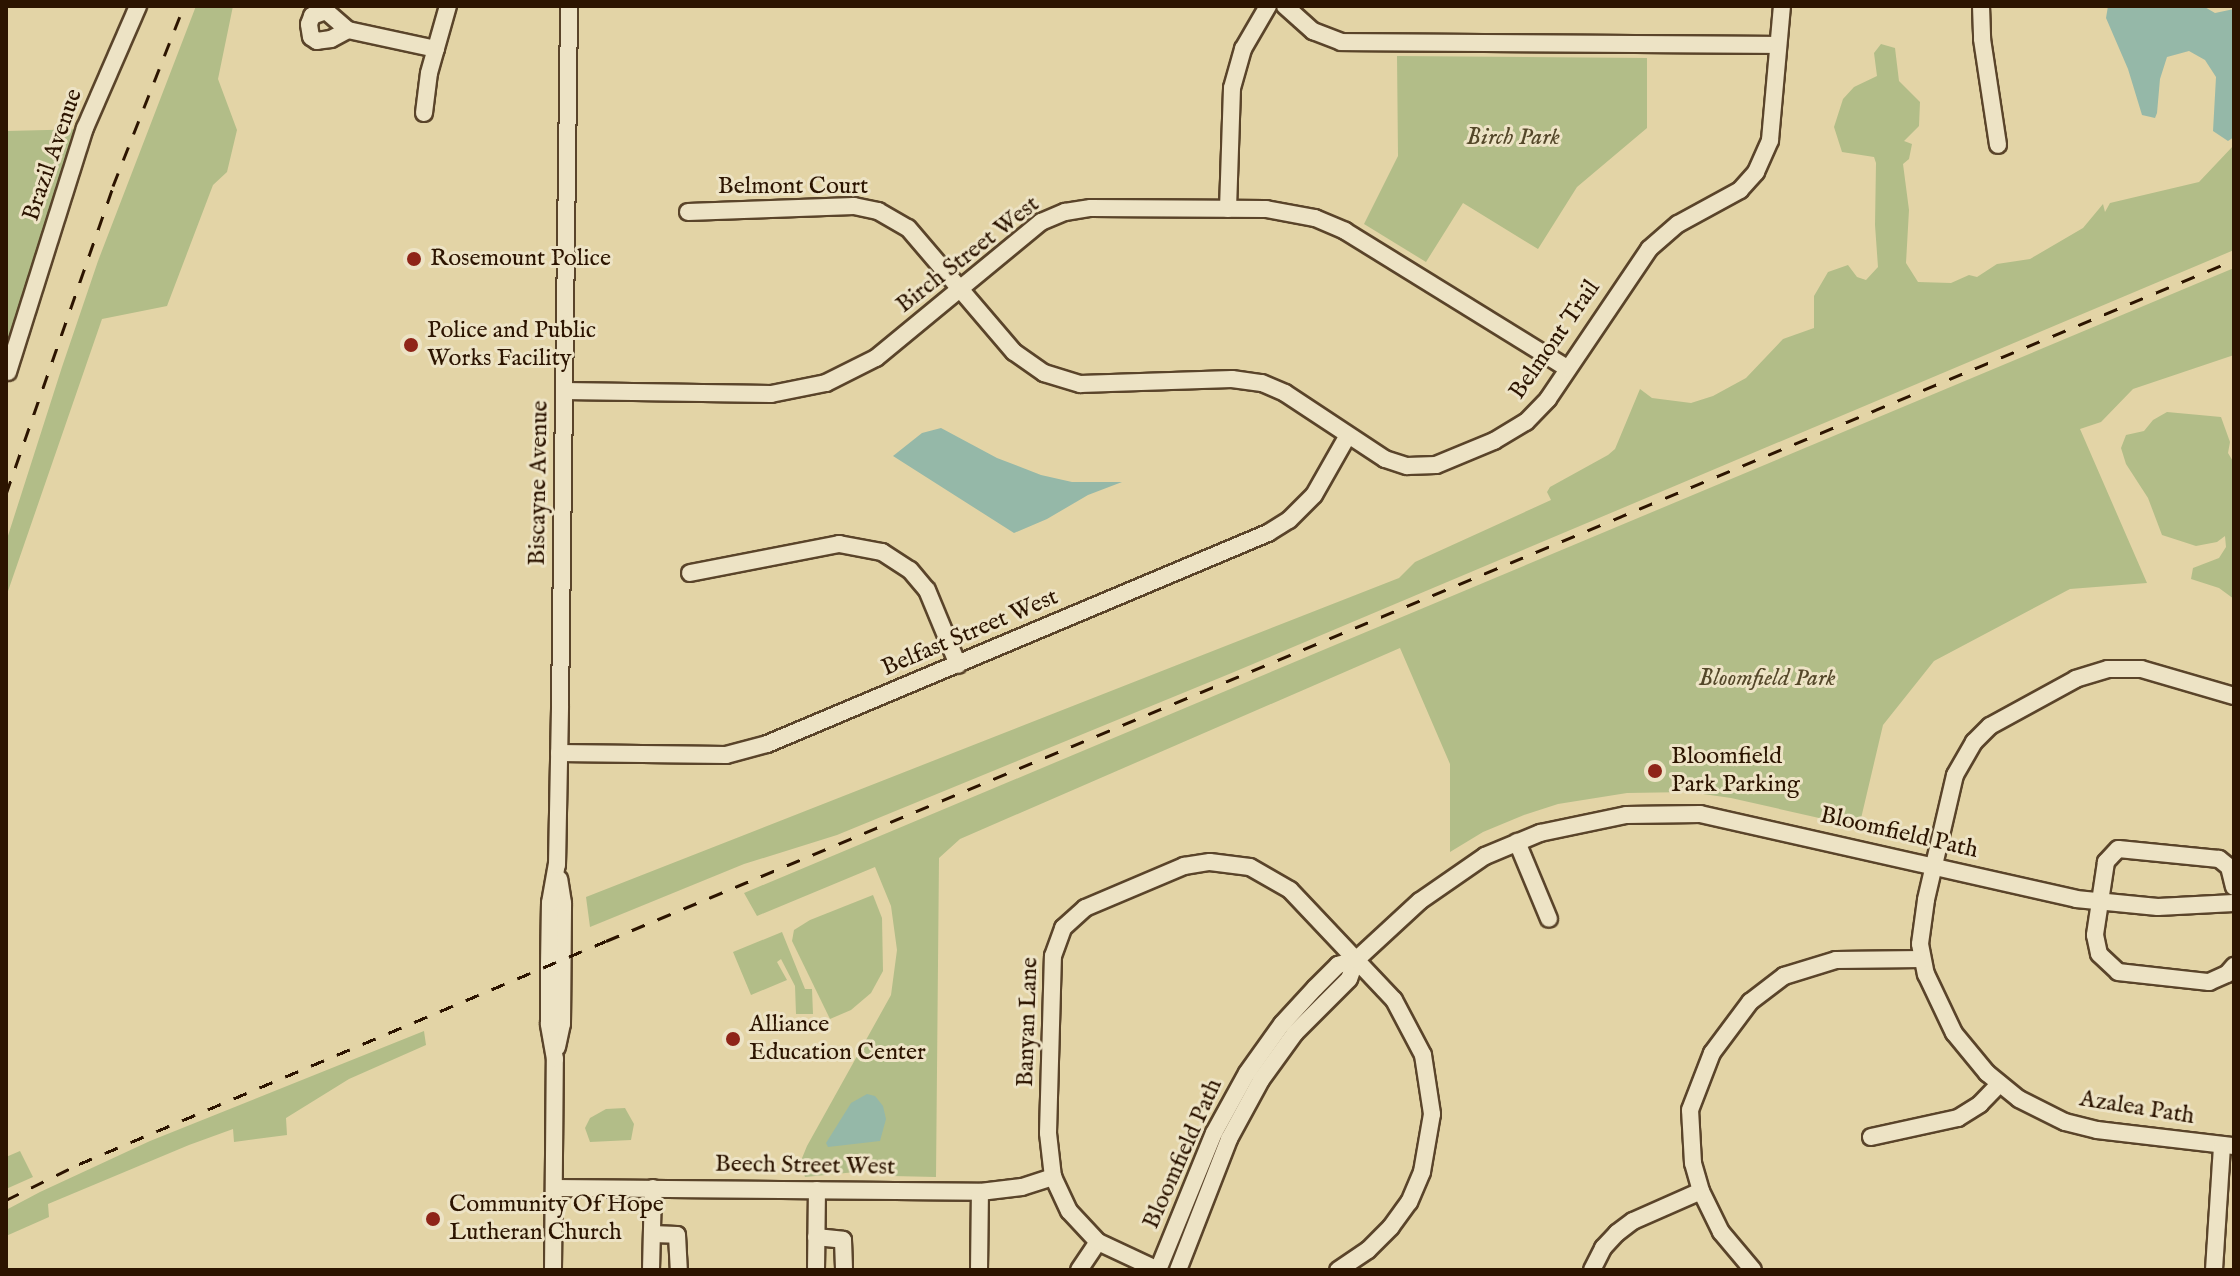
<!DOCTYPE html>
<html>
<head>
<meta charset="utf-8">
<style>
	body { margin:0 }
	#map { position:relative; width:2240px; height:1276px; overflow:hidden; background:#e3d4a6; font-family:"IM FELL English",serif }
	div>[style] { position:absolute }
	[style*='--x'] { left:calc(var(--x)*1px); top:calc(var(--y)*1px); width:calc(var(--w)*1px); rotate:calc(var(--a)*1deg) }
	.green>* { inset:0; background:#b2bd88 }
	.water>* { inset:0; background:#95b8a8 }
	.roads { filter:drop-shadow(2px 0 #5a442a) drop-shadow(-2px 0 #5a442a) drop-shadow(0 2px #5a442a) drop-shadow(0 -2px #5a442a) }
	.minor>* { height:16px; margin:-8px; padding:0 8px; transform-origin:8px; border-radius:8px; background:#ede3c5 }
	.rail>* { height:3px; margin-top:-1.5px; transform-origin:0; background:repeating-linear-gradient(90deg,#2c1400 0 14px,transparent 0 28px) }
	.dots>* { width:22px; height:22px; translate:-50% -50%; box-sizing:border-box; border:4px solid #ede3c5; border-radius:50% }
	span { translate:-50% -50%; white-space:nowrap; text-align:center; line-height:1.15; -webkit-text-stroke:6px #ede3c5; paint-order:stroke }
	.park-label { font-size:24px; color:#544729; font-style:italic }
	.street-label { font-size:24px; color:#2c1400 }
	.poi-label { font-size:24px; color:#2c1400 }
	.left { translate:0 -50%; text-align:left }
	.frame { position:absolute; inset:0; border:8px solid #2c1400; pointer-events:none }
</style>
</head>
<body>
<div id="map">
	<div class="green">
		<i style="clip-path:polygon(196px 6px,233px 6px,218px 79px,237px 130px,227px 172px,213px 185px,167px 306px,102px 319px,6px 597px,6px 542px,62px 367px,98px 261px)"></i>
		<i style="clip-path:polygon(1881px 44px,1895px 48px,1899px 81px,1920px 102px,1919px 126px,1904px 141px,1912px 144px,1909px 159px,1903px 164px,1909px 210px,1906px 263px,1918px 282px,1951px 283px,1969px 275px,1977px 277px,1997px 264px,2030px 259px,2083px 228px,2103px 204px,2105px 212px,2110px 203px,2199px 182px,2234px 145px,2234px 250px,1234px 672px,837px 835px,744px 864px,590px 927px,586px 897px,1399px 578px,1415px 562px,1551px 500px,1547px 492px,1550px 487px,1608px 455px,1615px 449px,1640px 389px,1652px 398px,1691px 403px,1713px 396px,1746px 378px,1783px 339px,1814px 328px,1814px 296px,1828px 272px,1848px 265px,1857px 277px,1866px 280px,1878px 267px,1875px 225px,1876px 163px,1874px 157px,1842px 152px,1834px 127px,1843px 99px,1854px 87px,1877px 76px,1874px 53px)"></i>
		<i style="clip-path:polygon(1397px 56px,1647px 58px,1647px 128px,1577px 187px,1538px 249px,1463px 203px,1426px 262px,1364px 224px,1398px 156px)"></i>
		<i style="clip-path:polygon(88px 129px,6px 375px,6px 131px)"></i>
		<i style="clip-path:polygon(2234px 268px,2234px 355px,2133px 389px,2101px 422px,2080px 429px,2147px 583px,2070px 589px,1934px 661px,1883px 725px,1859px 827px,1731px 798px,1689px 792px,1627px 793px,1558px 804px,1524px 815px,1483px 832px,1450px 852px,1450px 764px,1400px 648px,960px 839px,939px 858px,936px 1177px,892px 1176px,876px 1170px,805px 1177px,800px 1163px,807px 1146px,891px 995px,897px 950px,891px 906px,875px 867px,757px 916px,744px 893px)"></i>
		<i style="clip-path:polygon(2167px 412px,2221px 417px,2230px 442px,2228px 453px,2234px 463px,2234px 599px,2219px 588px,2191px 579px,2193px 568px,2219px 558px,2226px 547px,2225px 536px,2217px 542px,2196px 546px,2162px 535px,2148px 498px,2126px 464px,2121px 448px,2126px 435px,2144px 431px,2153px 420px)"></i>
		<i style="clip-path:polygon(873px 895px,882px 918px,883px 971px,871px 993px,851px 1010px,830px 1019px,792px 941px,794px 930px,810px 920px)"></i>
		<i style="clip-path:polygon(782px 932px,805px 989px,812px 989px,813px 1014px,796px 1014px,795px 986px,781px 959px,777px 962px,787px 980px,751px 995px,733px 952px)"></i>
		<i style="clip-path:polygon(424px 1031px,426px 1045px,349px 1079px,286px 1118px,287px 1135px,234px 1142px,233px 1129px,189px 1145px,48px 1204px,49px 1217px,6px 1236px,6px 1210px,40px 1192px,150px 1141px)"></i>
		<i style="clip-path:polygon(625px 1108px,634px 1124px,631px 1140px,590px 1142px,585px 1128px,590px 1118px,606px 1109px)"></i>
		<i style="clip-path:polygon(20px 1151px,33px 1177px,6px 1189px,6px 1157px)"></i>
	</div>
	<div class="water">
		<i style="clip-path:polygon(2108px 6px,2203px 6px,2215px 13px,2234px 9px,2234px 137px,2228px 141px,2213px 131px,2216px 77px,2205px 60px,2189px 51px,2167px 57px,2160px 79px,2157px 113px,2155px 118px,2142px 115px,2128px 69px,2106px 18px)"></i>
		<i style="clip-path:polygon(941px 428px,997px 458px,1041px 475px,1072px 482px,1122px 482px,1088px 495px,1047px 519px,1014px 533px,893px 456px,922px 433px)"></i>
		<i style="clip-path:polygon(867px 1094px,875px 1096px,883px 1106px,886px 1119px,880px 1141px,828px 1147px,826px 1143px,851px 1103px)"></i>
	</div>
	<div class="roads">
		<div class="minor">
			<i style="--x:1285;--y:6;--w:38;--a:42"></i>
			<i style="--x:1313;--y:31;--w:30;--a:21"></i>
			<i style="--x:1341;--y:42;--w:437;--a:0.4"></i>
			<i style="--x:1981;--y:6;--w:33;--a:88"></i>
			<i style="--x:1982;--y:39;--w:107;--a:81.4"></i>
			<i style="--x:348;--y:30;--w:19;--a:152"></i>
			<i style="--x:331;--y:39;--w:14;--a:172"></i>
			<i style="--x:317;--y:41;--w:7;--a:-146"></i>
			<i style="--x:311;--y:37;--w:13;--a:-99"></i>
			<i style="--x:309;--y:24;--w:9;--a:-69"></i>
			<i style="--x:312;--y:16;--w:15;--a:-20"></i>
			<i style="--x:326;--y:11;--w:29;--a:41"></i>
			<i style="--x:348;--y:30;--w:90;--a:12.2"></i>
			<i style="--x:424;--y:113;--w:40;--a:-82.9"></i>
			<i style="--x:429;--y:73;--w:70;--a:-74.2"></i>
			<i style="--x:1228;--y:209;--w:121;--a:-88.1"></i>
			<i style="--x:1232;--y:88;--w:41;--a:-74.2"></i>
			<i style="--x:1243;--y:49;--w:50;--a:-59.8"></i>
			<i style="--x:688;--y:212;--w:166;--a:-2.1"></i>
			<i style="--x:854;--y:206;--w:25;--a:12"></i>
			<i style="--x:878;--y:211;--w:34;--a:30"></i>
			<i style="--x:908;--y:228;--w:163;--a:49.5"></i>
			<i style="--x:1014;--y:352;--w:37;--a:35"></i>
			<i style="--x:1044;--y:373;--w:38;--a:17"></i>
			<i style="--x:1080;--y:384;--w:152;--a:-1.9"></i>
			<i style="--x:1232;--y:379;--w:30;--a:8"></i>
			<i style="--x:1262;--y:383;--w:25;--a:23"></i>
			<i style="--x:1285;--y:393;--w:120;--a:33.4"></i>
			<i style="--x:1385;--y:459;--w:23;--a:18"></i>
			<i style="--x:1407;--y:466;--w:29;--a:-2"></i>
			<i style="--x:1436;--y:465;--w:63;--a:-22.5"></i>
			<i style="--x:1494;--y:441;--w:37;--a:-31"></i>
			<i style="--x:1526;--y:422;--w:32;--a:-46"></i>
			<i style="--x:1548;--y:399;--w:181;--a:-56"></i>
			<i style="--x:1649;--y:249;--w:38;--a:-41"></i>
			<i style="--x:1678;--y:224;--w:71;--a:-28.7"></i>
			<i style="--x:1740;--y:190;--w:24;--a:-48"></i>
			<i style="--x:1756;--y:172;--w:35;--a:-66"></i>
			<i style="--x:1770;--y:140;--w:135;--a:-84.9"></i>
			<i style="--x:8;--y:372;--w:256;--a:-72.5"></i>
			<i style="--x:85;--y:128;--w:133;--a:-66.5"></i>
			<i style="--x:564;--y:391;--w:207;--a:0.8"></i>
			<i style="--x:771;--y:394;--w:56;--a:-11.3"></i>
			<i style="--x:826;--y:383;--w:56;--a:-26.6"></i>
			<i style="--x:876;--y:358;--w:214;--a:-39.5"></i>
			<i style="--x:1041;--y:222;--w:26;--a:-23"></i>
			<i style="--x:1065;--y:212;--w:26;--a:-9"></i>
			<i style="--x:1091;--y:208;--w:175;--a:0.3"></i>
			<i style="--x:1266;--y:209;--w:50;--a:10.4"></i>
			<i style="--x:1315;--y:218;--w:33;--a:23"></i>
			<i style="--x:1345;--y:231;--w:261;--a:31.7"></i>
			<i style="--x:690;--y:573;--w:152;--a:-11"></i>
			<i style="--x:839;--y:544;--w:44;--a:10.5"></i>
			<i style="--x:882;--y:552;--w:33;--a:33"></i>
			<i style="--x:910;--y:570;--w:26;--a:50"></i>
			<i style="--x:927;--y:590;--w:81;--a:67.5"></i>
			<i style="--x:2234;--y:696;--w:97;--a:-163.8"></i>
			<i style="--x:2141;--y:669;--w:33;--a:180"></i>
			<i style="--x:2108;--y:669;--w:34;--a:163"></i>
			<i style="--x:2076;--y:679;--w:98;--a:151.3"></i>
			<i style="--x:1990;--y:726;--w:23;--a:135"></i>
			<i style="--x:1974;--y:742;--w:38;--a:120"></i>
			<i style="--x:1955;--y:775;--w:128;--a:103.1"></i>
			<i style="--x:1926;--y:900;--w:44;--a:97.8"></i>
			<i style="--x:1920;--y:944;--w:31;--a:79"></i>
			<i style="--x:1926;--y:974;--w:65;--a:64.6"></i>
			<i style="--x:1954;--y:1033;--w:52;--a:50.5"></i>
			<i style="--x:1987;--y:1073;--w:41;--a:39.1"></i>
			<i style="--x:2019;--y:1099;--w:51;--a:26.6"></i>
			<i style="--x:2065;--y:1122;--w:33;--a:14"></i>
			<i style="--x:2097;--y:1130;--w:138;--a:6.7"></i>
			<i style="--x:559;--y:753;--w:167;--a:0.7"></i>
			<i style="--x:726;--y:755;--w:42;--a:-15"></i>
			<i style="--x:767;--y:744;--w:544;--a:-22.84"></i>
			<i style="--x:1268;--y:533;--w:25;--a:-32"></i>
			<i style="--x:1289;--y:520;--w:35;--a:-45"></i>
			<i style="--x:1314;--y:495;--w:67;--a:-60.4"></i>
			<i style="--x:1517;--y:842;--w:83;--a:67.4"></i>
			<i style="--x:2234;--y:887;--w:21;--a:-104"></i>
			<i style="--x:2229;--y:867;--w:13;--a:-141"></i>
			<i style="--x:2219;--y:859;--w:101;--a:-174.3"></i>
			<i style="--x:2118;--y:849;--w:18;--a:133"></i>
			<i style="--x:2106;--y:862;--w:74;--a:98.6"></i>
			<i style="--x:2095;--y:935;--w:19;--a:78"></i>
			<i style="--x:2099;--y:954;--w:26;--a:43"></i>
			<i style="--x:2118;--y:972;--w:92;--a:6.3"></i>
			<i style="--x:2209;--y:982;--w:20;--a:-24"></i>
			<i style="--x:2227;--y:974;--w:11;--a:-49"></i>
			<i style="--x:557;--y:1047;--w:24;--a:-78"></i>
			<i style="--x:562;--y:1024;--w:121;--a:-89.5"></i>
			<i style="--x:563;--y:903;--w:24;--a:-99"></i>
			<i style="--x:1871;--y:1137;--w:89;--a:-12.3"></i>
			<i style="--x:1958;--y:1118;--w:26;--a:-32"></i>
			<i style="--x:1980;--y:1104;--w:28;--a:-46"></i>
			<i style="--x:554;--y:1188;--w:426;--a:0.5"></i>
			<i style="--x:980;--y:1192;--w:42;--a:-6.8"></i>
			<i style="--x:1022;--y:1187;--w:33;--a:-18"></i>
			<i style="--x:652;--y:1234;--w:25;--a:2"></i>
			<i style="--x:677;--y:1235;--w:35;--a:87"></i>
			<i style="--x:816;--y:1237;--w:27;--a:6"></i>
			<i style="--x:843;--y:1240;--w:30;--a:88"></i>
			<i style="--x:553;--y:1270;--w:211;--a:-89.5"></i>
			<i style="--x:555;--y:1059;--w:36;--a:-100"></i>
			<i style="--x:549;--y:1024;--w:58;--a:-90"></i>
			<i style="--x:549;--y:966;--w:63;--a:-89.1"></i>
			<i style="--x:550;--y:903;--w:39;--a:-80"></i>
			<i style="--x:557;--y:865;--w:159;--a:-88.9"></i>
			<i style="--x:560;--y:706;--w:700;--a:-89.26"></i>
			<i style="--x:651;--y:1270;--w:82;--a:-88.6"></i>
			<i style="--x:816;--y:1270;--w:80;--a:-89.3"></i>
			<i style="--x:979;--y:1270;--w:78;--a:-89.3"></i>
			<i style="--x:1079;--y:1270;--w:34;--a:-56"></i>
			<i style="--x:1158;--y:1270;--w:66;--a:-155"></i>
			<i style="--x:1098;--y:1242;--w:42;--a:-133.1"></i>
			<i style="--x:1069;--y:1211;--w:38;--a:-115"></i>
			<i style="--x:1053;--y:1177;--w:44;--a:-96.5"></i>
			<i style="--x:1048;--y:1133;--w:177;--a:-88.4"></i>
			<i style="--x:1053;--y:956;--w:30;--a:-70"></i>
			<i style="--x:1063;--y:928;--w:30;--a:-42"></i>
			<i style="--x:1085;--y:908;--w:108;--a:-23"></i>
			<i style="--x:1184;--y:866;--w:26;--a:-9"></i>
			<i style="--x:1210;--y:862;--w:40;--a:7.1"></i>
			<i style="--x:1250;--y:867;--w:46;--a:29.9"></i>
			<i style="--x:1290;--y:890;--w:151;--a:46.6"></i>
			<i style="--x:1394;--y:1000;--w:62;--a:62.2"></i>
			<i style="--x:1423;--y:1055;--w:60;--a:81.3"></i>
			<i style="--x:1432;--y:1114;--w:59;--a:99.8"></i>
			<i style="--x:1422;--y:1172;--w:33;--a:113"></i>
			<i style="--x:1409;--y:1202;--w:31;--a:126"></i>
			<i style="--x:1391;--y:1227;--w:33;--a:135"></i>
			<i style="--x:1368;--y:1250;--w:36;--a:146"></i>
			<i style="--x:1158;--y:1270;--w:148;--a:-67.8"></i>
			<i style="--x:1214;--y:1133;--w:68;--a:-61.2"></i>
			<i style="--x:1247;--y:1073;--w:60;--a:-54.5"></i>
			<i style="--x:1282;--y:1024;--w:49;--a:-47.5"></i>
			<i style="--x:1315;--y:988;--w:33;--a:-45"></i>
			<i style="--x:1338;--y:965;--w:19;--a:-16"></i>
			<i style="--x:1178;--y:1270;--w:141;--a:-68.7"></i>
			<i style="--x:1229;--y:1139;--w:67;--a:-61.5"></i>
			<i style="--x:1261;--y:1080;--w:58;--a:-54.1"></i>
			<i style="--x:1295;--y:1033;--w:76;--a:-45"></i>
			<i style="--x:1349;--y:979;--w:20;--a:-70"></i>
			<i style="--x:1356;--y:960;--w:87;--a:-42.7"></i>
			<i style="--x:1420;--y:901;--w:79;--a:-34.7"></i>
			<i style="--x:1485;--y:856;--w:60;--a:-22.7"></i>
			<i style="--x:1540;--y:833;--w:88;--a:-11.8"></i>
			<i style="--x:1626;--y:815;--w:74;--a:-0.8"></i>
			<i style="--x:1700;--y:814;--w:385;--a:12.7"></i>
			<i style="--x:2076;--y:899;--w:82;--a:5.6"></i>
			<i style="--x:2158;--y:907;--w:76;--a:-3"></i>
			<i style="--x:1592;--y:1270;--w:25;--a:-63"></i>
			<i style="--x:1603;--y:1248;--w:21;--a:-47"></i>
			<i style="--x:1617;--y:1233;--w:20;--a:-37"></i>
			<i style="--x:1633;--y:1221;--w:74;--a:-23.8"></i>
			<i style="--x:1753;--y:1270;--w:50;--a:-130.1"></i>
			<i style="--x:1721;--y:1232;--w:46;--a:-116"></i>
			<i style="--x:1701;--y:1191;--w:29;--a:-106"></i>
			<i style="--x:1693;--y:1163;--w:53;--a:-93.2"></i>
			<i style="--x:1690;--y:1110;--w:61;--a:-68.9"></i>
			<i style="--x:1712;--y:1053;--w:64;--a:-53.3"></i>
			<i style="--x:1750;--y:1002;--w:43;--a:-37.4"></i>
			<i style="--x:1784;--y:976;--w:54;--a:-17.1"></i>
			<i style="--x:1836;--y:960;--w:86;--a:-0.7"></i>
			<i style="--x:2214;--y:1270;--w:125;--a:-86.3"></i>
		</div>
	</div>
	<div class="rail">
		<i style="--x:6;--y:494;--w:326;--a:-70.8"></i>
		<i style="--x:113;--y:186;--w:193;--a:-68.5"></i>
		<i style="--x:6;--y:1200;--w:81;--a:-26.3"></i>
		<i style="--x:79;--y:1164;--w:572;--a:-22.94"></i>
		<i style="--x:606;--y:941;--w:1765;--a:-22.7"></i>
	</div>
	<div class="dots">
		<i style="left:414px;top:259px;background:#8f2418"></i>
		<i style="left:411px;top:345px;background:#8f2418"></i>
		<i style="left:1655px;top:771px;background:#8f2418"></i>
		<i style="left:733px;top:1039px;background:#8f2418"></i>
		<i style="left:433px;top:1219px;background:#8f2418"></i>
	</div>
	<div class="park-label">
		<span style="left:1513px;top:138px">Birch Park</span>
		<span style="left:1767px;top:679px">Bloomfield Park</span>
	</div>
	<div class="street-label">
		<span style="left:53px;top:155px;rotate:-71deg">Brazil Avenue</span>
		<span style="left:793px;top:187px">Belmont Court</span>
		<span style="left:968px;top:255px;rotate:-38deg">Birch Street West</span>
		<span style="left:1555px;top:340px;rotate:-55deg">Belmont Trail</span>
		<span style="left:539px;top:483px;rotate:-89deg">Biscayne Avenue</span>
		<span style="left:970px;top:633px;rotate:-23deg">Belfast Street West</span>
		<span style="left:1899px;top:833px;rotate:13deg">Bloomfield Path</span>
		<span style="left:1028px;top:1022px;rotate:-88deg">Banyan Lane</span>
		<span style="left:2137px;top:1108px;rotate:9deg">Azalea Path</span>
		<span style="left:1183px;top:1154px;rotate:-66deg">Bloomfield Path</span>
		<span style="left:805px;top:1166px;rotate:1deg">Beech Street West</span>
	</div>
	<div class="poi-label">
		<span class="left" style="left:430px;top:259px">Rosemount Police</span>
		<span class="left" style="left:427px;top:345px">Police and Public<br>Works Facility</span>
		<span class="left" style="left:1671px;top:771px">Bloomfield<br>Park Parking</span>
		<span class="left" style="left:749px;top:1039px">Alliance<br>Education Center</span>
		<span class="left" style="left:449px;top:1219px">Community Of Hope<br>Lutheran Church</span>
	</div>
	<div class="frame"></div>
</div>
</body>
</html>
